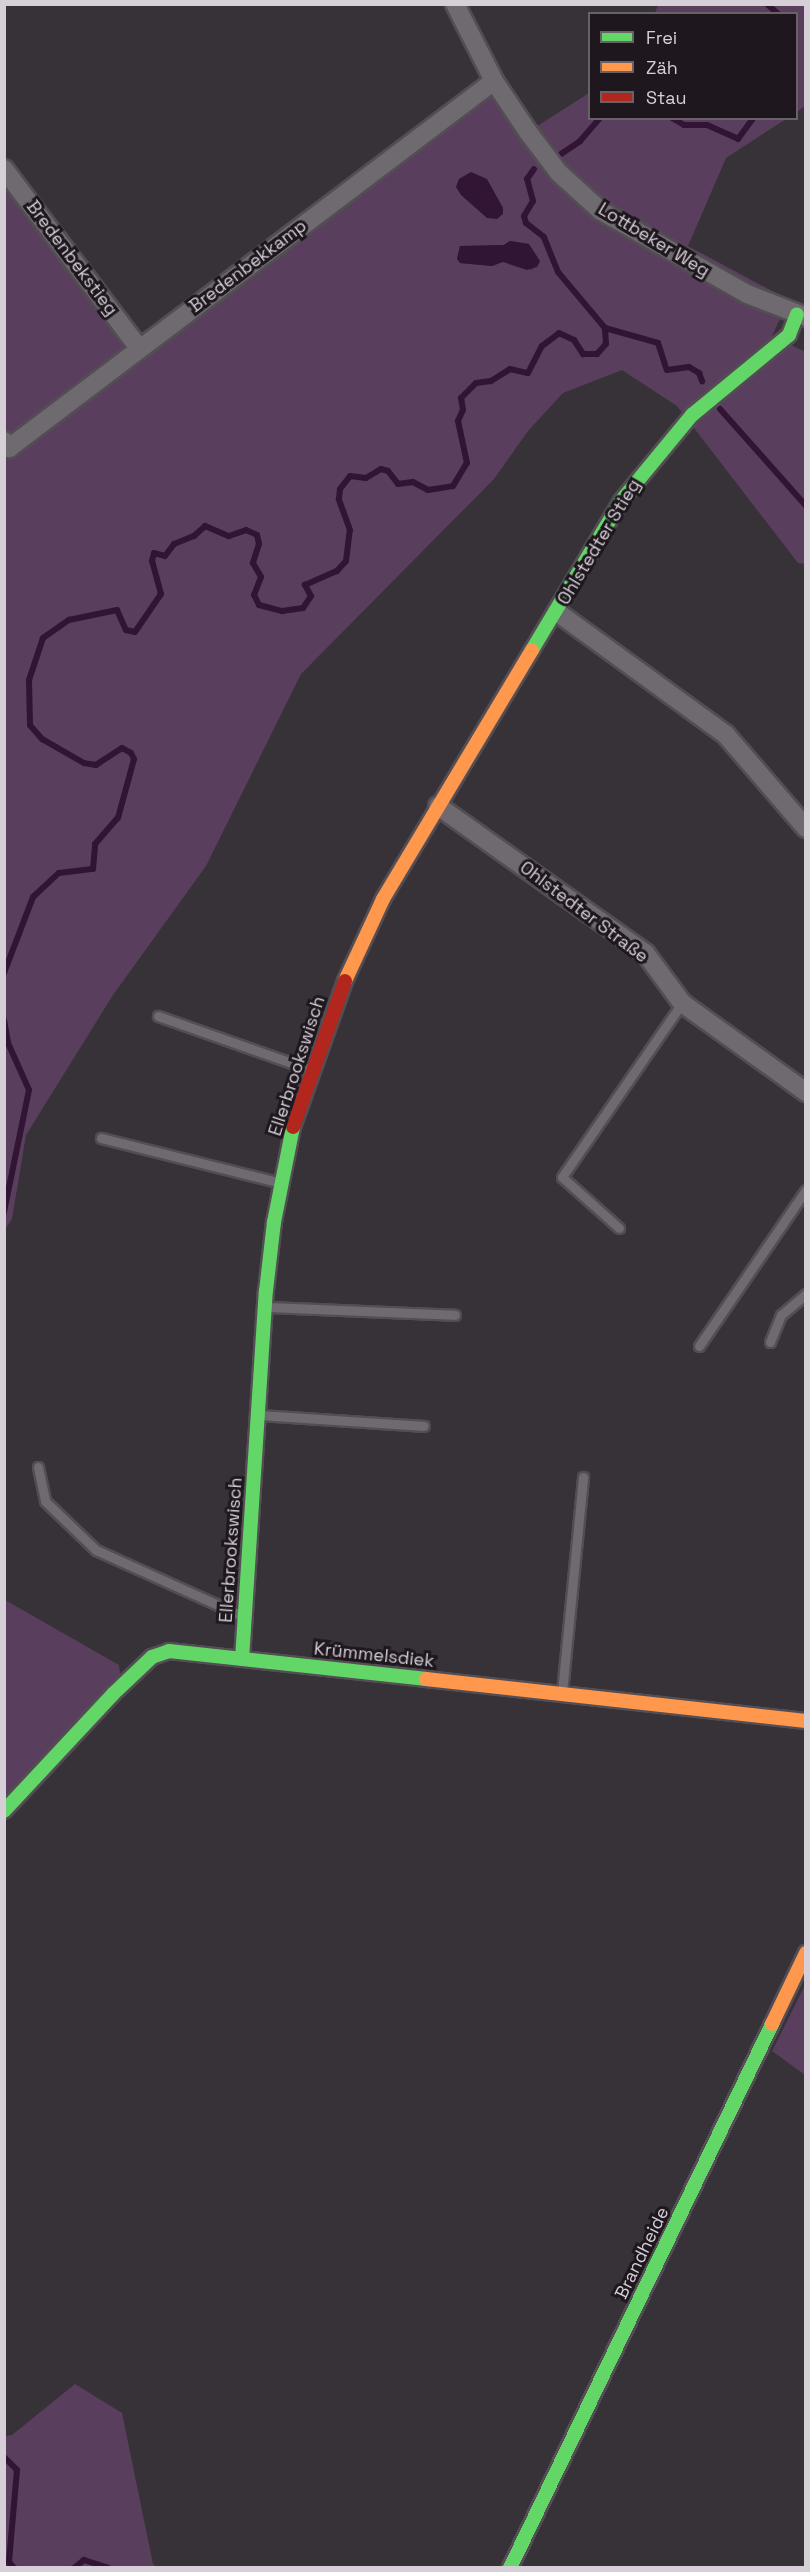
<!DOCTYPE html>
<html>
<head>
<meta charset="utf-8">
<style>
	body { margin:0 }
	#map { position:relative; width:810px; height:2572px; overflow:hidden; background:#373138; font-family:"Space Grotesk",sans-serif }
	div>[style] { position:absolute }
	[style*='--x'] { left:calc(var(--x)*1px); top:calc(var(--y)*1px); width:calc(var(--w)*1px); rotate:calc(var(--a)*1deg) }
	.green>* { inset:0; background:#5a3e5d }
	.water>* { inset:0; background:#321434 }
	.stream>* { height:6px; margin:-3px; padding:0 3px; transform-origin:3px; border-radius:3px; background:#321434 }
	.roads { filter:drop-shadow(2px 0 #534d54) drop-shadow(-2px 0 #534d54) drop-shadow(0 2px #534d54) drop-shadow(0 -2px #534d54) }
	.lane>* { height:9px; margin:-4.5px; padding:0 4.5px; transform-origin:4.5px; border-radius:4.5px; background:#6f6a70 }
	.street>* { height:18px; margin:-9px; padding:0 9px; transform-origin:9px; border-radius:9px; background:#6f6a70 }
	.fast>* { height:14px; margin:-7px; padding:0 7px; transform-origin:7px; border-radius:7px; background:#63d668 }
	.slow>* { height:14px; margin:-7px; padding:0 7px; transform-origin:7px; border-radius:7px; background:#ff974d }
	.jam>* { height:14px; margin:-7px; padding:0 7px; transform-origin:7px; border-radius:7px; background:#b3261e }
	span { translate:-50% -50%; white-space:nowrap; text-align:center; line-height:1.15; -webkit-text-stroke:6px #1e181e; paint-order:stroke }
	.street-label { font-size:18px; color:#d7cfd8 }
	.frame { position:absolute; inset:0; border:6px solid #d7cfd8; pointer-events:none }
	.legend { position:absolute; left:588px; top:12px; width:210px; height:108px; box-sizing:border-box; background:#1e181e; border:2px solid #686168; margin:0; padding:8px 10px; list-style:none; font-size:18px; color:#d7cfd8 }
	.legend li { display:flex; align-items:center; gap:12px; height:30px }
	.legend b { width:30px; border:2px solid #686168 }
</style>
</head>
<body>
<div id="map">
	<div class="green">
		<i style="clip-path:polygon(658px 5px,805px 5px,805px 106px,797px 112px,796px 14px,655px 13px)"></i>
		<i style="clip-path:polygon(evenodd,494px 81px,528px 132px,589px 93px,590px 118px,786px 119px,726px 158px,688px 246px,789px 300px,772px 336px,806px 352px,805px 564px,798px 563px,677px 406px,622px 370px,563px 393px,528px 431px,494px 479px,301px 674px,206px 866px,113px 995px,26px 1135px,12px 1219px,5px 1229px,4px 172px,139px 348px,494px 81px,510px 241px,529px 244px,533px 270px,503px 261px,492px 266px,460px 263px,457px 258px,460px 246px,504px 245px,510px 241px)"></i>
		<i style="clip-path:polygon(5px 1600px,119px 1665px,121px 1679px,5px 1801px)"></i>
		<i style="clip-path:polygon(805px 1985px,805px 2075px,772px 2051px)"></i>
		<i style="clip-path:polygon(75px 2384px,122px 2413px,153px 2564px,157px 2567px,13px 2568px,5px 2560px,5px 2436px,12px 2435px)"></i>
	</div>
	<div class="water">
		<i style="clip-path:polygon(471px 172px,487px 179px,503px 208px,503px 214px,497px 219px,487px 218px,461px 195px,456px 187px,459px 179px)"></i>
		<i style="clip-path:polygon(510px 241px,529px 244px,540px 261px,537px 267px,527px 270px,503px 262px,492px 266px,460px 263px,457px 259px,460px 246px,504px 245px)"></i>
	</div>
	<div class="stream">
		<i style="--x:767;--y:4;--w:15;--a:42"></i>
		<i style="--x:672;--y:118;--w:14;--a:30"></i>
		<i style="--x:684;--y:125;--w:23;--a:0"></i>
		<i style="--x:707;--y:125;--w:34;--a:24"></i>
		<i style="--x:738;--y:139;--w:26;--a:-54"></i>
		<i style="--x:561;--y:154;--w:23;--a:-34"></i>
		<i style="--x:580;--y:141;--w:30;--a:-49"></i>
		<i style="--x:605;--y:328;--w:55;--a:15.8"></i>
		<i style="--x:658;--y:343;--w:28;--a:72"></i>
		<i style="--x:667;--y:370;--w:22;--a:-8"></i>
		<i style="--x:689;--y:367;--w:12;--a:31"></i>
		<i style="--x:699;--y:373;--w:9;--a:69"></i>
		<i style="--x:720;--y:409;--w:130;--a:48.4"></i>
		<i style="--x:4;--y:973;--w:81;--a:-69.1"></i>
		<i style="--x:33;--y:897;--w:35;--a:-43"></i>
		<i style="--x:59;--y:873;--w:34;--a:-7"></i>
		<i style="--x:93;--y:869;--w:25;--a:-85"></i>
		<i style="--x:95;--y:844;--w:35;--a:-49"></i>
		<i style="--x:118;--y:818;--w:61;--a:-74.8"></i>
		<i style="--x:134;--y:759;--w:7;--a:-117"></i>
		<i style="--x:131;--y:753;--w:10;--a:-151"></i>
		<i style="--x:122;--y:748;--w:31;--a:147"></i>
		<i style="--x:96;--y:765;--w:12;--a:-171"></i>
		<i style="--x:84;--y:763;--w:48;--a:-150.3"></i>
		<i style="--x:42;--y:739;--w:18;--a:-131"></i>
		<i style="--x:30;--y:725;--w:45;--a:-91.3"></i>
		<i style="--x:29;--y:680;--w:44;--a:-71.6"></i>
		<i style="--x:43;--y:638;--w:32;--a:-35"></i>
		<i style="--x:69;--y:620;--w:49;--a:-11.8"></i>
		<i style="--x:117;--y:610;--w:22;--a:66"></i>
		<i style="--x:126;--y:630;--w:9;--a:13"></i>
		<i style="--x:135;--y:632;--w:46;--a:-55.6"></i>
		<i style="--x:161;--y:594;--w:34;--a:-105"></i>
		<i style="--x:152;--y:561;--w:8;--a:-76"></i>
		<i style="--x:154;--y:553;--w:11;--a:15"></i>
		<i style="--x:165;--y:556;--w:15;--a:-53"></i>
		<i style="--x:174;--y:544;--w:22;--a:-22"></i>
		<i style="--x:194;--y:536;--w:15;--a:-42"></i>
		<i style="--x:205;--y:526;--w:26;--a:23"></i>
		<i style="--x:229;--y:536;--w:18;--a:-19"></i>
		<i style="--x:246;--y:530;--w:12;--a:24"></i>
		<i style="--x:257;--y:535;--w:9;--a:77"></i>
		<i style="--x:259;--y:544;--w:20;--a:108"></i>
		<i style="--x:253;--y:563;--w:16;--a:60"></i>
		<i style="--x:261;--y:577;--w:19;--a:111"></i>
		<i style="--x:254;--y:595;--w:11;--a:63"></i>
		<i style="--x:259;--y:605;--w:24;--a:15"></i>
		<i style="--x:282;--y:611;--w:21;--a:-8"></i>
		<i style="--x:303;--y:608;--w:14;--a:-56"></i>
		<i style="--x:311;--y:596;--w:13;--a:-119"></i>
		<i style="--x:305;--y:585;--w:35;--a:-24"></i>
		<i style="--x:337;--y:571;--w:13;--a:-48"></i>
		<i style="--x:346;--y:561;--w:31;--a:-83"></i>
		<i style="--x:350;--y:530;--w:33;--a:-110"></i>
		<i style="--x:339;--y:499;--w:10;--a:-84"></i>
		<i style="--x:340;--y:489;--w:16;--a:-52"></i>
		<i style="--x:350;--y:476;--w:16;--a:7"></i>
		<i style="--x:366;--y:478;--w:17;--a:-31"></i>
		<i style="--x:381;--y:469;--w:7;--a:16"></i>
		<i style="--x:388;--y:471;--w:16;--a:52"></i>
		<i style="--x:398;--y:484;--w:15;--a:-8"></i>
		<i style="--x:413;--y:482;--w:17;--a:28"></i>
		<i style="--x:428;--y:490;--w:25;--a:-9"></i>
		<i style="--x:453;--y:486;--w:27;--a:-59"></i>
		<i style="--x:467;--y:463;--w:43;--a:-102.1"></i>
		<i style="--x:458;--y:421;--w:12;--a:-66"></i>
		<i style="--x:463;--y:410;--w:12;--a:-99"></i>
		<i style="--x:461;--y:398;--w:21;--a:-45"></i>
		<i style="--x:476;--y:383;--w:15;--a:-8"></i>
		<i style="--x:491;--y:381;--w:22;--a:-32"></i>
		<i style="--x:510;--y:369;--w:18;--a:13"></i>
		<i style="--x:528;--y:373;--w:30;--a:-63"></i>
		<i style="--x:542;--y:346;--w:21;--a:-37"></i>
		<i style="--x:559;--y:333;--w:17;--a:25"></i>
		<i style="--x:574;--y:340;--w:17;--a:57"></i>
		<i style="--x:583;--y:354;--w:14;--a:0"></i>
		<i style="--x:597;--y:354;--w:13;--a:-48"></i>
		<i style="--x:606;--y:344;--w:16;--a:-94"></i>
		<i style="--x:605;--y:328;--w:73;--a:-130"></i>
		<i style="--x:558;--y:272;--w:38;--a:-112"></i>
		<i style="--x:544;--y:237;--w:23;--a:-142"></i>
		<i style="--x:526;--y:223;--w:7;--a:-106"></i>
		<i style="--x:524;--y:216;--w:17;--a:-59"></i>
		<i style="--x:533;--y:201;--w:23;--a:-105"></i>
		<i style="--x:527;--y:179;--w:12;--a:-55"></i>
		<i style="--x:4;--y:1020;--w:23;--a:80"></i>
		<i style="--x:8;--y:1043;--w:51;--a:65.9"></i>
		<i style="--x:29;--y:1090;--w:125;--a:101.6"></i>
		<i style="--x:4;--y:2457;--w:18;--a:45"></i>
		<i style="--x:17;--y:2470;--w:92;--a:95"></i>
		<i style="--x:9;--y:2562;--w:8;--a:50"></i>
		<i style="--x:74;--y:2568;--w:13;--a:-39"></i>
		<i style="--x:84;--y:2560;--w:25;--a:18"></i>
	</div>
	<div class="roads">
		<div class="lane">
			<i style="--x:158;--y:1016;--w:162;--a:19.4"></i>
			<i style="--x:101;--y:1138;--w:186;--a:14"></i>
			<i style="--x:619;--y:1228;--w:76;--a:-138.2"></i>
			<i style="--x:562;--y:1177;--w:211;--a:-55.4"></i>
			<i style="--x:267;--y:1307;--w:188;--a:2.4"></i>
			<i style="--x:770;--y:1342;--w:29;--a:-68"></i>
			<i style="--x:781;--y:1315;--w:33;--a:-40"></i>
			<i style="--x:699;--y:1346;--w:189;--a:-55.6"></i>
			<i style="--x:260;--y:1415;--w:164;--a:3.8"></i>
			<i style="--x:38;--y:1467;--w:35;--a:78"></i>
			<i style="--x:45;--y:1501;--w:71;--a:43.9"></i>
			<i style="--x:96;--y:1550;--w:160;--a:24.3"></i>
			<i style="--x:562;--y:1692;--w:216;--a:-84.4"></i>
		</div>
		<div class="street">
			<i style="--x:455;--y:4;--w:86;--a:63.1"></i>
			<i style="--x:494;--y:81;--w:61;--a:56.3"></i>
			<i style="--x:528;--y:132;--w:51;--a:52.9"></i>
			<i style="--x:559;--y:173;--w:57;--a:42.1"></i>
			<i style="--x:601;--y:211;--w:168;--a:29.6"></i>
			<i style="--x:747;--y:294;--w:63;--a:21.3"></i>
			<i style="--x:4;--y:169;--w:224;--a:53"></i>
			<i style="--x:4;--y:441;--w:9;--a:54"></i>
			<i style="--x:9;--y:448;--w:608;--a:-37.11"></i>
			<i style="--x:557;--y:612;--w:209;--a:36"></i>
			<i style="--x:726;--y:735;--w:123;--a:49.3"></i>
			<i style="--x:438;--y:806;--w:255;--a:35.4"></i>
			<i style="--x:646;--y:954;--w:61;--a:53.7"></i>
			<i style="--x:682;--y:1003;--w:153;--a:35.7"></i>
		</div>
		<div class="fast">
			<i style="--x:532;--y:650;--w:174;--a:-59.1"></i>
			<i style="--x:621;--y:501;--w:112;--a:-50.5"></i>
			<i style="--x:692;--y:415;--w:126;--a:-39.5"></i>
			<i style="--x:789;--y:335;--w:22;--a:-69"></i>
			<i style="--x:242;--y:1659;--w:369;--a:-86.3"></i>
			<i style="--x:266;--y:1291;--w:69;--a:-83.4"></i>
			<i style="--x:274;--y:1222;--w:97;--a:-78.7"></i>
			<i style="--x:4;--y:1811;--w:160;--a:-47"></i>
			<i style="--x:113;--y:1694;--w:54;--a:-43.5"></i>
			<i style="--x:152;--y:1657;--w:18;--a:-19"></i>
			<i style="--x:169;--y:1651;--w:259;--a:6.2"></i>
			<i style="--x:510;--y:2568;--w:604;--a:-64.28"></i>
		</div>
		<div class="slow">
			<i style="--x:345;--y:981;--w:90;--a:-65.1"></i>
			<i style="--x:383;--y:899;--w:290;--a:-59.1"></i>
			<i style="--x:426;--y:1679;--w:382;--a:6.3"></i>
			<i style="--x:772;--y:2024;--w:79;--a:-64.4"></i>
		</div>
		<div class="jam">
			<i style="--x:293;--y:1127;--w:155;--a:-70.4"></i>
		</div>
	</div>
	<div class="street-label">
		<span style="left:654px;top:240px;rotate:31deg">Lottbeker Weg</span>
		<span style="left:72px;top:258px;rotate:53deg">Bredenbekstieg</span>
		<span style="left:248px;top:266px;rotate:-37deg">Bredenbekkamp</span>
		<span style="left:599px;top:542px;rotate:-59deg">Ohlstedter Stieg</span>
		<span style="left:584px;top:912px;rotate:37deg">Ohlstedter Straße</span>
		<span style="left:297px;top:1066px;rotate:-72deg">Ellerbrookswisch</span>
		<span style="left:231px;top:1550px;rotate:-86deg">Ellerbrookswisch</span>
		<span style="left:374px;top:1655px;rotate:6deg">Krümmelsdiek</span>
		<span style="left:642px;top:2253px;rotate:-64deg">Brandheide</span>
	</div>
	<div class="frame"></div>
	<ul class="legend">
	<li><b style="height:8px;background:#63d668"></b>Frei</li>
	<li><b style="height:8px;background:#ff974d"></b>Zäh</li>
	<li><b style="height:8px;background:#b3261e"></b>Stau</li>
	</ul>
</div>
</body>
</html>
